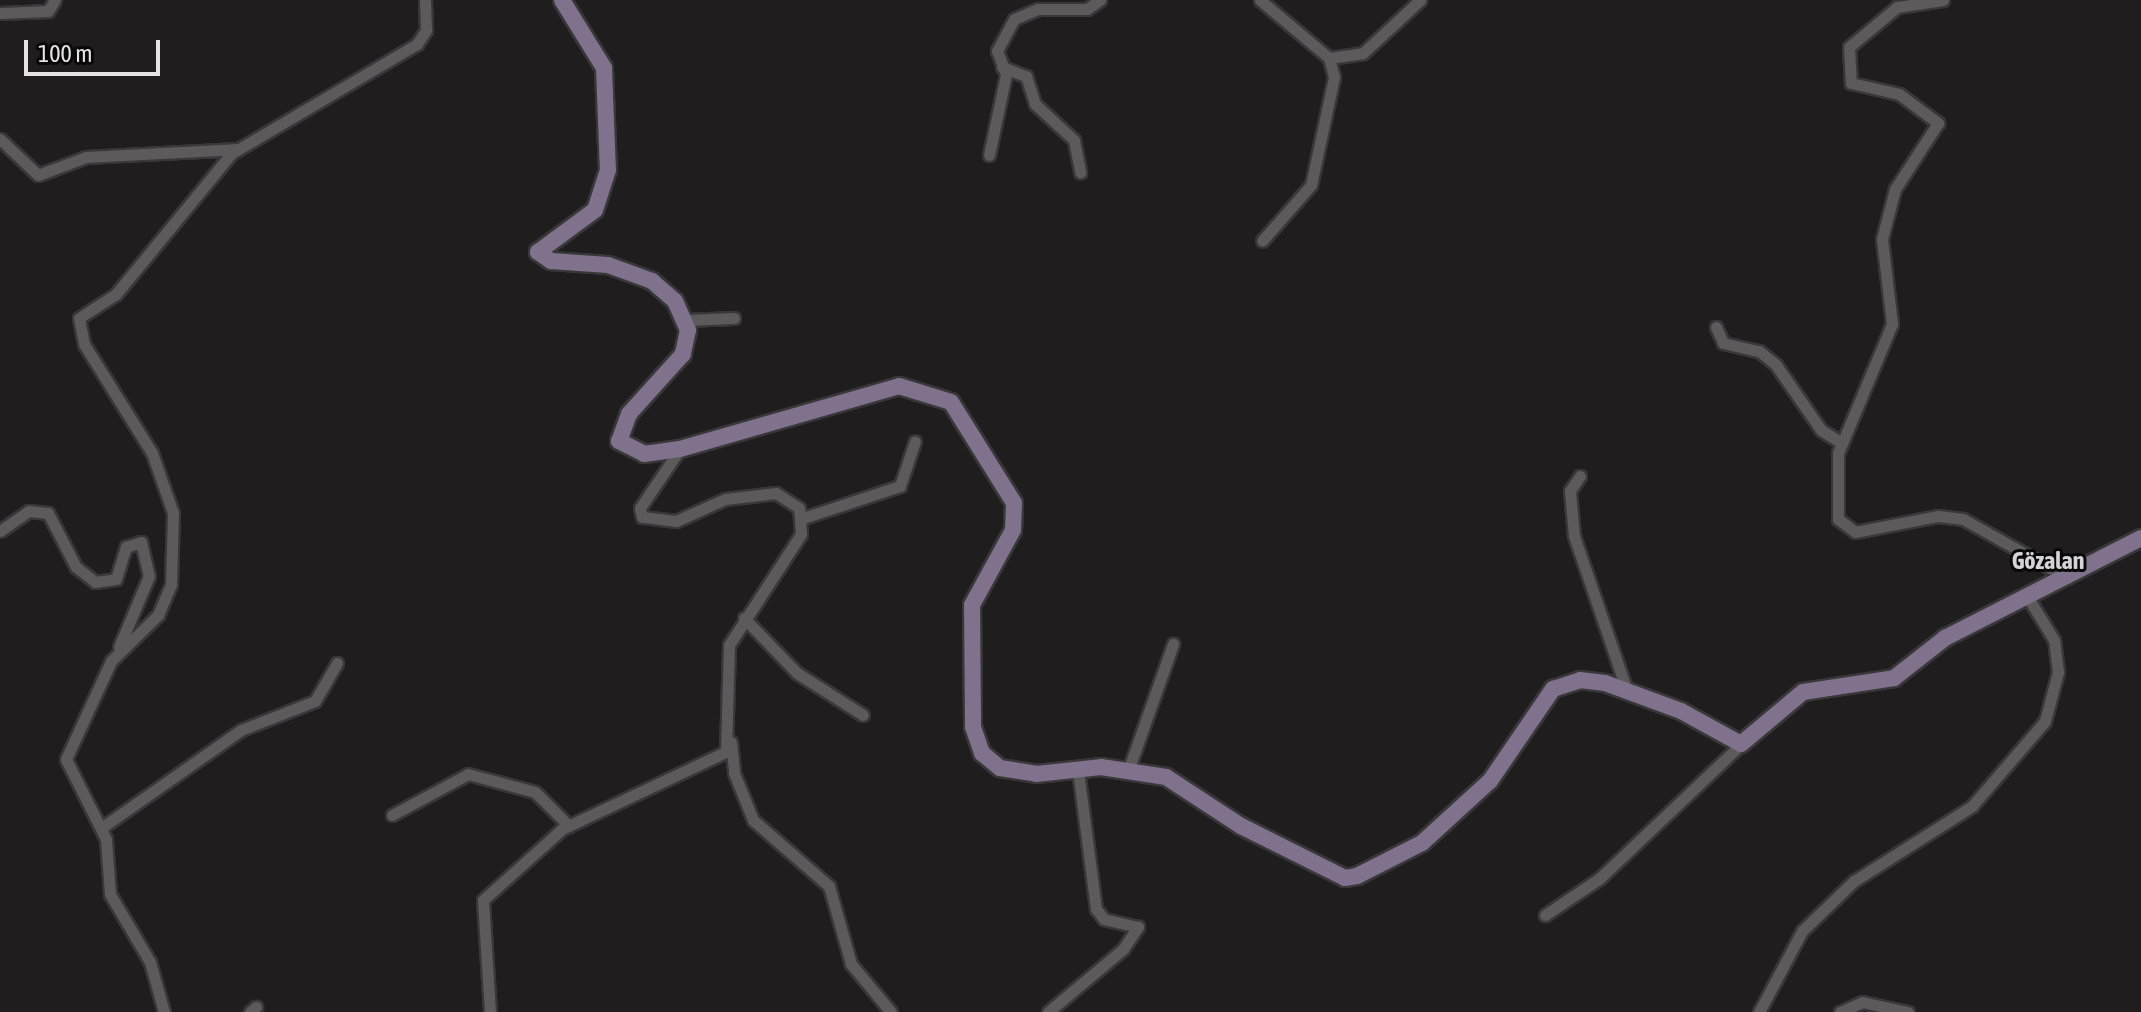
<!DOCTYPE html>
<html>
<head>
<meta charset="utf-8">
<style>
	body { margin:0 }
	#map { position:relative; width:2141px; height:1012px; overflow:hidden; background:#201d1f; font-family:"Asap Condensed",sans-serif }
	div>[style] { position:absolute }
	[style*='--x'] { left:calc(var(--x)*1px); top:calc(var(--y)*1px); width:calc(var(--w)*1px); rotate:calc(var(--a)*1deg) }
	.roads { filter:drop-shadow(2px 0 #393739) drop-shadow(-2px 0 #393739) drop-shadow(0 2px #393739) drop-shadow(0 -2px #393739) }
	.street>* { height:11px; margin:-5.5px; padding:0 5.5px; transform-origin:5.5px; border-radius:5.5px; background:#5d5a5c }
	.secondary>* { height:16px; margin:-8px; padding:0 8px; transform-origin:8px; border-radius:8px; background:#80728c }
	span { translate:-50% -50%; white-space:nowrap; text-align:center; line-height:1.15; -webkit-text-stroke:6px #090809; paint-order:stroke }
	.quarter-label { font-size:24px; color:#d6d2d5; font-weight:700 }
	.scale { position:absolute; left:24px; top:40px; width:136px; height:36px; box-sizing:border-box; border:4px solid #e5e3e4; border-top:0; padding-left:10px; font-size:24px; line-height:28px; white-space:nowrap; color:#e5e3e4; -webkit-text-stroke:6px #090809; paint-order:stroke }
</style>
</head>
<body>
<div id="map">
	<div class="roads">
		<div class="street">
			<i style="--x:1260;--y:0;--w:90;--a:40"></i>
			<i style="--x:1329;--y:58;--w:20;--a:75"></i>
			<i style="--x:1334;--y:77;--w:110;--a:102"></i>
			<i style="--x:1311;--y:185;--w:74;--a:131.2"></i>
			<i style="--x:1943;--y:0;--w:47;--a:171.3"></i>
			<i style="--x:1897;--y:7;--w:62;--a:140.2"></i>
			<i style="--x:1849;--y:47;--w:36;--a:87"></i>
			<i style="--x:1851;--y:83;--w:49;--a:12.9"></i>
			<i style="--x:1899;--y:94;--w:49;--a:36.6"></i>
			<i style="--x:1938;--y:123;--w:79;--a:123.1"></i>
			<i style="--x:1895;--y:189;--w:52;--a:104.6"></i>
			<i style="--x:1882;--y:239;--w:86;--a:83.3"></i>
			<i style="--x:1892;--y:324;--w:140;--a:112.7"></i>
			<i style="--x:1838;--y:453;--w:66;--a:90"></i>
			<i style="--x:1838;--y:519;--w:21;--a:37"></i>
			<i style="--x:1855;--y:532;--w:85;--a:-10.9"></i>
			<i style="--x:1938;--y:516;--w:25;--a:7"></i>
			<i style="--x:1963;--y:519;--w:120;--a:29.3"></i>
			<i style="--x:0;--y:13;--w:48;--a:-2.4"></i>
			<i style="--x:48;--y:11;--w:13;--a:-58"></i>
			<i style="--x:1329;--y:58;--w:34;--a:-8"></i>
			<i style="--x:1363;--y:53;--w:78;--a:-42.9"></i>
			<i style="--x:1002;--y:67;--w:26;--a:21"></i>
			<i style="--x:1026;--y:76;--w:29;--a:72"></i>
			<i style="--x:1035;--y:104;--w:53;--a:42.7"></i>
			<i style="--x:1074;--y:140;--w:33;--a:79"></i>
			<i style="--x:0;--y:139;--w:52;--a:43.5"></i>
			<i style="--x:38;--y:175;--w:51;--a:-20.6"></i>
			<i style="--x:86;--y:157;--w:152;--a:-3"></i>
			<i style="--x:989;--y:155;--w:83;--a:-78.1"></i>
			<i style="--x:1006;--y:74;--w:25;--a:-111"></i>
			<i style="--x:997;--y:51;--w:36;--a:-62"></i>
			<i style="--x:1014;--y:19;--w:26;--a:-23"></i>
			<i style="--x:1038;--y:9;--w:49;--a:0"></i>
			<i style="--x:1087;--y:9;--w:16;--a:-35"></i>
			<i style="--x:686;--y:320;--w:48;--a:-2.4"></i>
			<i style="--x:1716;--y:327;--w:17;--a:66"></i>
			<i style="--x:1723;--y:343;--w:37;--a:13"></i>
			<i style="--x:1759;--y:351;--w:22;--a:39"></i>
			<i style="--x:1776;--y:365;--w:79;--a:55.3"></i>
			<i style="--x:1821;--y:430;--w:25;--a:32"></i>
			<i style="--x:1580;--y:476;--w:18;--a:124"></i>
			<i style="--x:1570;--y:491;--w:45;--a:84.9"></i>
			<i style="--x:1574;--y:536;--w:164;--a:71.1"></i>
			<i style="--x:803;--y:518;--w:102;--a:-18.3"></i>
			<i style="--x:900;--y:486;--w:47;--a:-71.6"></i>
			<i style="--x:0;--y:531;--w:35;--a:-35"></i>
			<i style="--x:29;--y:511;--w:19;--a:6"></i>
			<i style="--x:48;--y:513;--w:61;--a:62.6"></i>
			<i style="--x:76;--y:567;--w:24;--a:38"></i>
			<i style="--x:95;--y:582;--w:21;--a:-8"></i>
			<i style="--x:116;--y:579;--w:34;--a:-73"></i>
			<i style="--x:126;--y:547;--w:16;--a:-18"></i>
			<i style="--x:141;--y:542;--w:35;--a:77"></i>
			<i style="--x:149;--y:576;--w:77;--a:112.9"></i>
			<i style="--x:744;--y:618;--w:76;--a:46.1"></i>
			<i style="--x:797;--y:673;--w:78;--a:32.5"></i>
			<i style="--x:731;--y:742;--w:31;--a:84"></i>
			<i style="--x:734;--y:773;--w:51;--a:68"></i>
			<i style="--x:753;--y:820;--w:101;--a:41"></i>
			<i style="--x:829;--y:886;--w:81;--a:74.2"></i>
			<i style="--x:851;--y:964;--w:62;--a:50.2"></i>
			<i style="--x:1128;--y:771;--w:135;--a:-70.5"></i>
			<i style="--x:392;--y:815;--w:86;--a:-28.3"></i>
			<i style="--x:468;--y:774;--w:69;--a:15"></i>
			<i style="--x:535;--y:792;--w:48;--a:45"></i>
			<i style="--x:101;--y:828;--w:171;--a:-35"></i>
			<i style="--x:241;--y:730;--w:79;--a:-21.4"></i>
			<i style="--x:315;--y:701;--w:44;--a:-59.9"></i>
			<i style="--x:1545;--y:915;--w:66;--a:-33.9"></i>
			<i style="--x:1600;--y:878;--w:195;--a:-43.5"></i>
			<i style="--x:164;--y:1012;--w:52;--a:-105.6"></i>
			<i style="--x:150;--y:962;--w:79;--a:-120.5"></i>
			<i style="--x:110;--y:894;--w:55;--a:-94.2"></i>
			<i style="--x:106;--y:839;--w:89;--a:-116.6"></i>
			<i style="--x:66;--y:759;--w:108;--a:-65.3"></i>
			<i style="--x:111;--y:661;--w:66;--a:-44.4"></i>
			<i style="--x:158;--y:615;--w:33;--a:-67"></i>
			<i style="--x:171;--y:585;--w:72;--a:-88.4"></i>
			<i style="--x:173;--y:513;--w:64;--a:-109.3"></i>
			<i style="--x:152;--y:453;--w:128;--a:-122"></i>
			<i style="--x:84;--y:344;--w:26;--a:-101"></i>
			<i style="--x:79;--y:318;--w:44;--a:-33"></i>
			<i style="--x:116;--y:294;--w:183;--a:-50.6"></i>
			<i style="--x:232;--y:153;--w:215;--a:-30.5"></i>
			<i style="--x:417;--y:44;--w:17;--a:-57"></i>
			<i style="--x:426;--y:30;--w:30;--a:-92"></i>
			<i style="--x:250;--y:1012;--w:8;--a:-40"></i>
			<i style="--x:490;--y:1012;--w:112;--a:-93.6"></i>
			<i style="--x:483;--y:900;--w:106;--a:-41.9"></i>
			<i style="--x:562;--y:829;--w:181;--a:-25.2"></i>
			<i style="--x:726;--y:752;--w:107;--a:-88.4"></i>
			<i style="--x:729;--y:645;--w:132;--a:-57"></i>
			<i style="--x:801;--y:534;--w:26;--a:-94"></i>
			<i style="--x:799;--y:508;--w:27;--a:-147"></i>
			<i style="--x:776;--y:493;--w:51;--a:173.3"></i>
			<i style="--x:725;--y:499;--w:54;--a:155.8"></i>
			<i style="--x:676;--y:521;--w:34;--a:-173"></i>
			<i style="--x:642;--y:517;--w:9;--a:-103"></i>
			<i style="--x:640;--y:508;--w:71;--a:-55.9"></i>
			<i style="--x:1048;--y:1012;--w:98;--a:-40"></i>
			<i style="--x:1123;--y:949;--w:27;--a:-56"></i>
			<i style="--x:1138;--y:927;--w:35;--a:-167"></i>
			<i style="--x:1104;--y:919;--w:13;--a:-129"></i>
			<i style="--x:1096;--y:909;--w:140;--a:-97.4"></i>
			<i style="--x:1759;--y:1012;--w:92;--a:-62"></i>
			<i style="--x:1802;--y:931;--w:72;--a:-43.9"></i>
			<i style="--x:1854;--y:881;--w:140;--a:-32.4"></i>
			<i style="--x:1972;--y:806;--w:112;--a:-49.3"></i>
			<i style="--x:2045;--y:721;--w:51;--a:-75.1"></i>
			<i style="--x:2058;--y:672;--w:32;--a:-97"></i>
			<i style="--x:2054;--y:640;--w:48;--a:-121.4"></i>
			<i style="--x:1840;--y:1012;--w:24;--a:-24"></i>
			<i style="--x:1862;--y:1002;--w:47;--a:12.3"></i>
		</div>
		<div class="secondary">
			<i style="--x:562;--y:0;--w:80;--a:58.3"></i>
			<i style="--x:604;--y:68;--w:102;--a:87.8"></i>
			<i style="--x:608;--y:170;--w:42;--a:108"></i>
			<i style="--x:595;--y:210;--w:71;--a:143.6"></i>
			<i style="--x:538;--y:252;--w:16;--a:35"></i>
			<i style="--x:551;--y:261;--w:57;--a:4"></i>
			<i style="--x:608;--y:265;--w:47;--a:20"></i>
			<i style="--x:652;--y:281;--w:30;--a:41"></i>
			<i style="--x:675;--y:301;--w:32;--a:66"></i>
			<i style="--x:688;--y:330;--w:25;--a:102"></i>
			<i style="--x:683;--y:354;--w:81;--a:132"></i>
			<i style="--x:629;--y:414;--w:29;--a:110"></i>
			<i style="--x:619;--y:441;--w:28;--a:27"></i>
			<i style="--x:644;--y:454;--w:36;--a:-8"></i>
			<i style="--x:680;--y:449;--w:228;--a:-16"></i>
			<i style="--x:899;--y:386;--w:54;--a:17.1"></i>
			<i style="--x:951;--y:402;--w:119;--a:58"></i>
			<i style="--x:1014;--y:503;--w:27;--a:92"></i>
			<i style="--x:1013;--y:530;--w:85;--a:118.7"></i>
			<i style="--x:972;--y:605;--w:122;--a:89.5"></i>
			<i style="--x:973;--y:727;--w:28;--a:71"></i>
			<i style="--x:982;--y:753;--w:23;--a:40"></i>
			<i style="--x:1000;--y:768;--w:36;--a:9"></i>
			<i style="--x:1036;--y:774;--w:65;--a:-6.1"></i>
			<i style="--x:1101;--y:767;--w:66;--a:8.7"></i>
			<i style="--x:1166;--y:777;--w:90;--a:33.2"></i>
			<i style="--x:1241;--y:826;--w:116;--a:26.6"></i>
			<i style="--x:1345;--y:878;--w:12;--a:-9"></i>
			<i style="--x:1357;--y:876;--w:73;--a:-26.9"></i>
			<i style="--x:1422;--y:843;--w:92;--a:-42.4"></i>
			<i style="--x:1490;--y:781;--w:112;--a:-55.6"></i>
			<i style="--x:1553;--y:689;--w:28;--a:-18"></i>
			<i style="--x:1580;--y:680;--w:25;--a:7"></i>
			<i style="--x:1605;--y:683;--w:81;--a:20.2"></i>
			<i style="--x:1681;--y:711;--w:68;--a:28.8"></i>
			<i style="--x:1741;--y:744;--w:81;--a:-40"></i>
			<i style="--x:1803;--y:692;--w:92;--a:-8.7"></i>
			<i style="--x:1894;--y:678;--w:65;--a:-38.1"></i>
			<i style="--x:1945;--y:638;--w:220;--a:-27"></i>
		</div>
	</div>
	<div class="quarter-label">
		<span style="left:2048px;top:561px">Gözalan</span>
	</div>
	<div class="scale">100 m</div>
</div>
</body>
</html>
